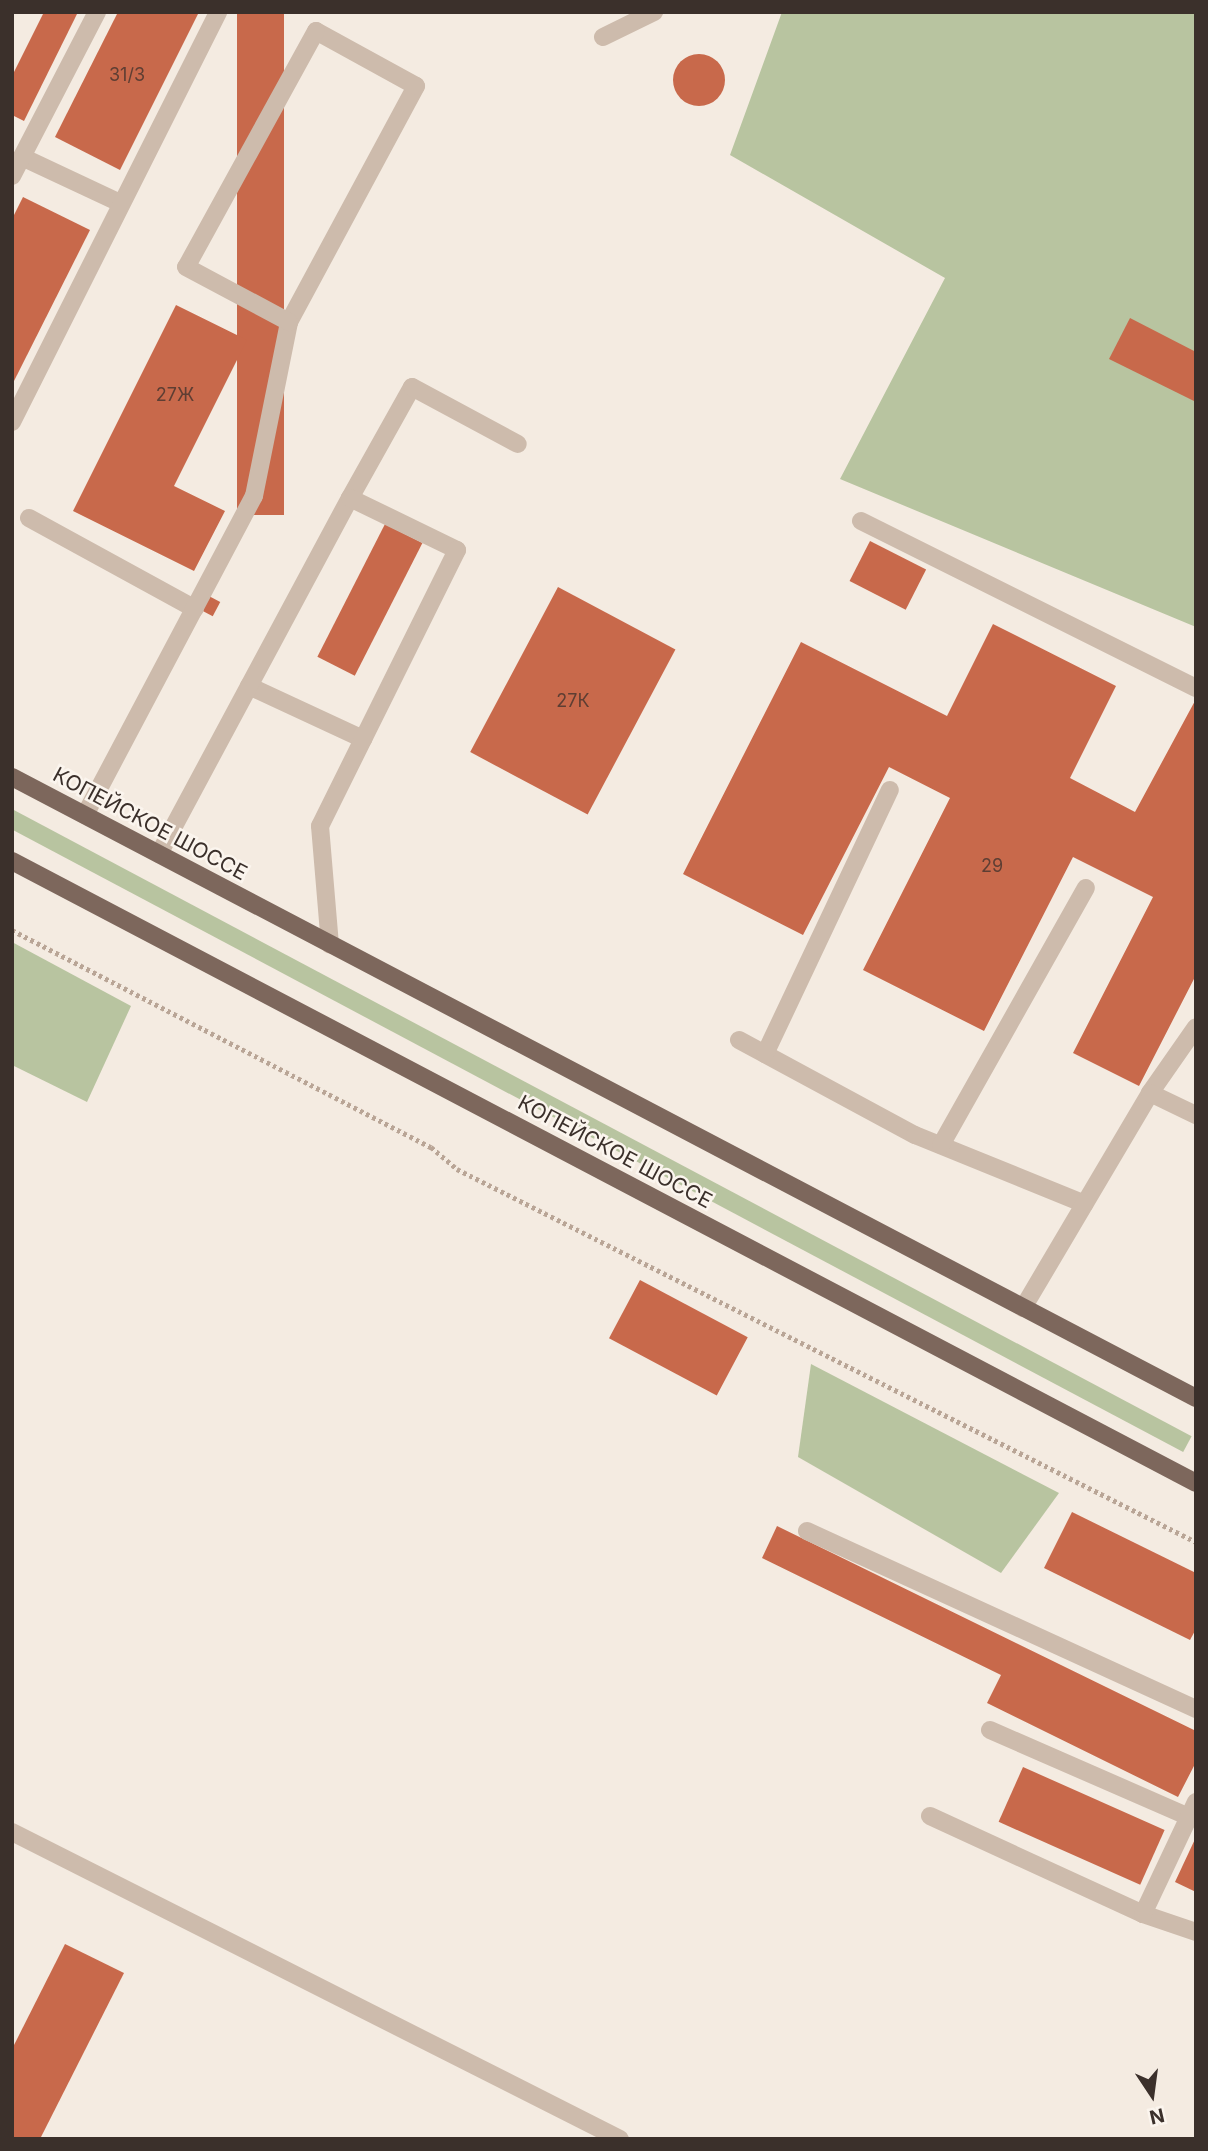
<!DOCTYPE html>
<html>
<head>
<meta charset="utf-8">
<style>
	body { margin:0 }
	#map { position:relative; width:1208px; height:2151px; overflow:hidden; background:#f4ebe1; font-family:Inter,sans-serif }
	div>[style] { position:absolute }
	[style*='--x'] { left:calc(var(--x)*1px); top:calc(var(--y)*1px); width:calc(var(--w)*1px); rotate:calc(var(--a)*1deg) }
	.green>* { inset:0; background:#b8c4a0; transform-origin:0 0 }
	.building>* { inset:0; background:#c8694b; transform-origin:0 0 }
	.round { border-radius:50% }
	.path>* { height:4.5px; margin-top:-2.25px; transform-origin:0; background:repeating-linear-gradient(90deg,#b9a596 0 3.5px,transparent 0 7px) }
	.lane>* { height:18px; margin:-9px; padding:0 9px; transform-origin:9px; border-radius:9px; background:#cdbbac }
	.primary>* { height:18px; margin:-9px; padding:0 9px; transform-origin:9px; border-radius:9px; background:#7d675c }
	span { translate:-50% -50%; white-space:nowrap; text-align:center; line-height:1.15; -webkit-text-stroke:5px #fbf5ee; paint-order:stroke }
	.number-label { font-size:18px; color:#5e3e33 }
	.number-label span { -webkit-text-stroke-width:0 }
	.street-label { font-size:21px; color:#3b302b }
	.frame { position:absolute; inset:0; border:14px solid #3b302b; pointer-events:none }
	.north { position:absolute; left:1117px; top:2060px; width:70px; height:70px; -webkit-text-stroke:5px #fbf5ee; paint-order:stroke; rotate:167deg; font-size:19px; font-weight:700; line-height:28px; text-align:center; color:#3b302b }
	.north::after { content:''; display:block; margin:auto; width:24px; height:32px; background:#3b302b; clip-path:polygon(50% 0,100% 100%,50% 72%,0 100%) }
</style>
</head>
<body>
<div id="map">
	<div class="green">
		<i style="clip-path:polygon(782px 12px,1196px 12px,1196px 627px,840px 479px,945px 278px,730px 155px)"></i>
		<i style="left:12px;top:809px;width:1336px;height:18px;rotate:28deg"></i>
		<i style="clip-path:polygon(12px 942px,131px 1006px,87px 1102px,12px 1065px)"></i>
		<i style="clip-path:polygon(811px 1364px,1059px 1493px,1001px 1573px,798px 1457px)"></i>
	</div>
	<div class="building">
		<i style="clip-path:polygon(44px 12px,78px 12px,24px 121px,12px 115px,12px 76px)"></i>
		<i style="clip-path:polygon(118px 12px,199px 12px,120px 170px,55px 137px)"></i>
		<i style="left:237px;top:12px;width:47px;height:503px"></i>
		<i class="round" style="left:673px;top:54px;width:52px;height:52px"></i>
		<i style="clip-path:polygon(23px 197px,90px 230px,12px 385px,12px 219px)"></i>
		<i style="clip-path:polygon(176px 305px,247px 340px,174px 486px,225px 511px,194px 571px,73px 511px)"></i>
		<i style="clip-path:polygon(1130px 318px,1196px 352px,1196px 402px,1109px 359px)"></i>
		<i style="left:385px;top:524px;width:42px;height:149px;rotate:27deg"></i>
		<i style="left:870px;top:541px;width:63px;height:45px;rotate:27deg"></i>
		<i style="left:558px;top:587px;width:133px;height:187px;rotate:28deg"></i>
		<i style="left:207px;top:595px;width:15px;height:16px;rotate:28deg"></i>
		<i style="clip-path:polygon(993px 624px,1116px 686px,1070px 778px,1135px 812px,1196px 699px,1196px 975px,1139px 1086px,1073px 1053px,1153px 897px,1073px 857px,984px 1031px,863px 970px,950px 798px,889px 767px,803px 935px,683px 874px,801px 642px,947px 716px)"></i>
		<i style="left:640px;top:1280px;width:122px;height:66px;rotate:28deg"></i>
		<i style="clip-path:polygon(1072px 1512px,1196px 1573px,1196px 1629px,1190px 1640px,1044px 1568px)"></i>
		<i style="clip-path:polygon(777px 1526px,1196px 1731px,1196px 1762px,1178px 1797px,987px 1703px,1001px 1675px,762px 1558px)"></i>
		<i style="left:1023px;top:1767px;width:155px;height:60px;rotate:24deg"></i>
		<i style="clip-path:polygon(1196px 1837px,1196px 1892px,1175px 1882px)"></i>
		<i style="clip-path:polygon(65px 1944px,124px 1973px,40px 2139px,12px 2139px,12px 2049px)"></i>
	</div>
	<div class="path">
		<i style="--x:12;--y:930;--w:472;--a:27.4"></i>
		<i style="--x:431;--y:1147;--w:34;--a:40"></i>
		<i style="--x:457;--y:1169;--w:828;--a:26.78"></i>
	</div>
	<div class="lane">
		<i style="--x:603;--y:37;--w:57;--a:-26.1"></i>
		<i style="--x:22;--y:157;--w:108;--a:25.1"></i>
		<i style="--x:12;--y:176;--w:185;--a:-62.6"></i>
		<i style="--x:12;--y:422;--w:459;--a:-63.3"></i>
		<i style="--x:350;--y:498;--w:127;--a:-60.8"></i>
		<i style="--x:412;--y:387;--w:120;--a:28.3"></i>
		<i style="--x:29;--y:518;--w:189;--a:28.7"></i>
		<i style="--x:861;--y:521;--w:374;--a:26.5"></i>
		<i style="--x:249;--y:686;--w:126;--a:24.9"></i>
		<i style="--x:85;--y:815;--w:361;--a:-62.1"></i>
		<i style="--x:254;--y:496;--w:177;--a:-78.6"></i>
		<i style="--x:289;--y:322;--w:268;--a:-61.7"></i>
		<i style="--x:416;--y:86;--w:114;--a:-151.2"></i>
		<i style="--x:316;--y:31;--w:269;--a:118.8"></i>
		<i style="--x:186;--y:267;--w:117;--a:28.1"></i>
		<i style="--x:159;--y:854;--w:404;--a:-61.8"></i>
		<i style="--x:350;--y:498;--w:119;--a:25.9"></i>
		<i style="--x:457;--y:550;--w:308;--a:116.4"></i>
		<i style="--x:320;--y:826;--w:119;--a:85.2"></i>
		<i style="--x:739;--y:1040;--w:200;--a:28.4"></i>
		<i style="--x:915;--y:1135;--w:183;--a:22.1"></i>
		<i style="--x:765;--y:1054;--w:292;--a:-64.7"></i>
		<i style="--x:1150;--y:1093;--w:80;--a:-55.1"></i>
		<i style="--x:941;--y:1145;--w:295;--a:-60.6"></i>
		<i style="--x:1023;--y:1308;--w:250;--a:-59.4"></i>
		<i style="--x:1150;--y:1093;--w:51;--a:25.6"></i>
		<i style="--x:807;--y:1531;--w:428;--a:24.6"></i>
		<i style="--x:990;--y:1730;--w:217;--a:23.6"></i>
		<i style="--x:930;--y:1816;--w:234;--a:24.7"></i>
		<i style="--x:1143;--y:1914;--w:56;--a:18.8"></i>
		<i style="--x:12;--y:1832;--w:681;--a:26.79"></i>
		<i style="--x:1143;--y:1914;--w:124;--a:-64.7"></i>
	</div>
	<div class="primary">
		<i style="--x:12;--y:777;--w:1337;--a:27.68"></i>
		<i style="--x:12;--y:861;--w:1337;--a:27.71"></i>
	</div>
	<div class="number-label">
		<span style="left:127px;top:75px">31/3</span>
		<span style="left:175px;top:395px">27Ж</span>
		<span style="left:573px;top:701px">27К</span>
		<span style="left:992px;top:866px">29</span>
	</div>
	<div class="street-label">
		<span style="left:150px;top:824px;rotate:28deg">КОПЕЙСКОЕ ШОССЕ</span>
		<span style="left:615px;top:1152px;rotate:28deg">КОПЕЙСКОЕ ШОССЕ</span>
	</div>
	<div class="frame"></div>
	<div class="north">N</div>
</div>
</body>
</html>
